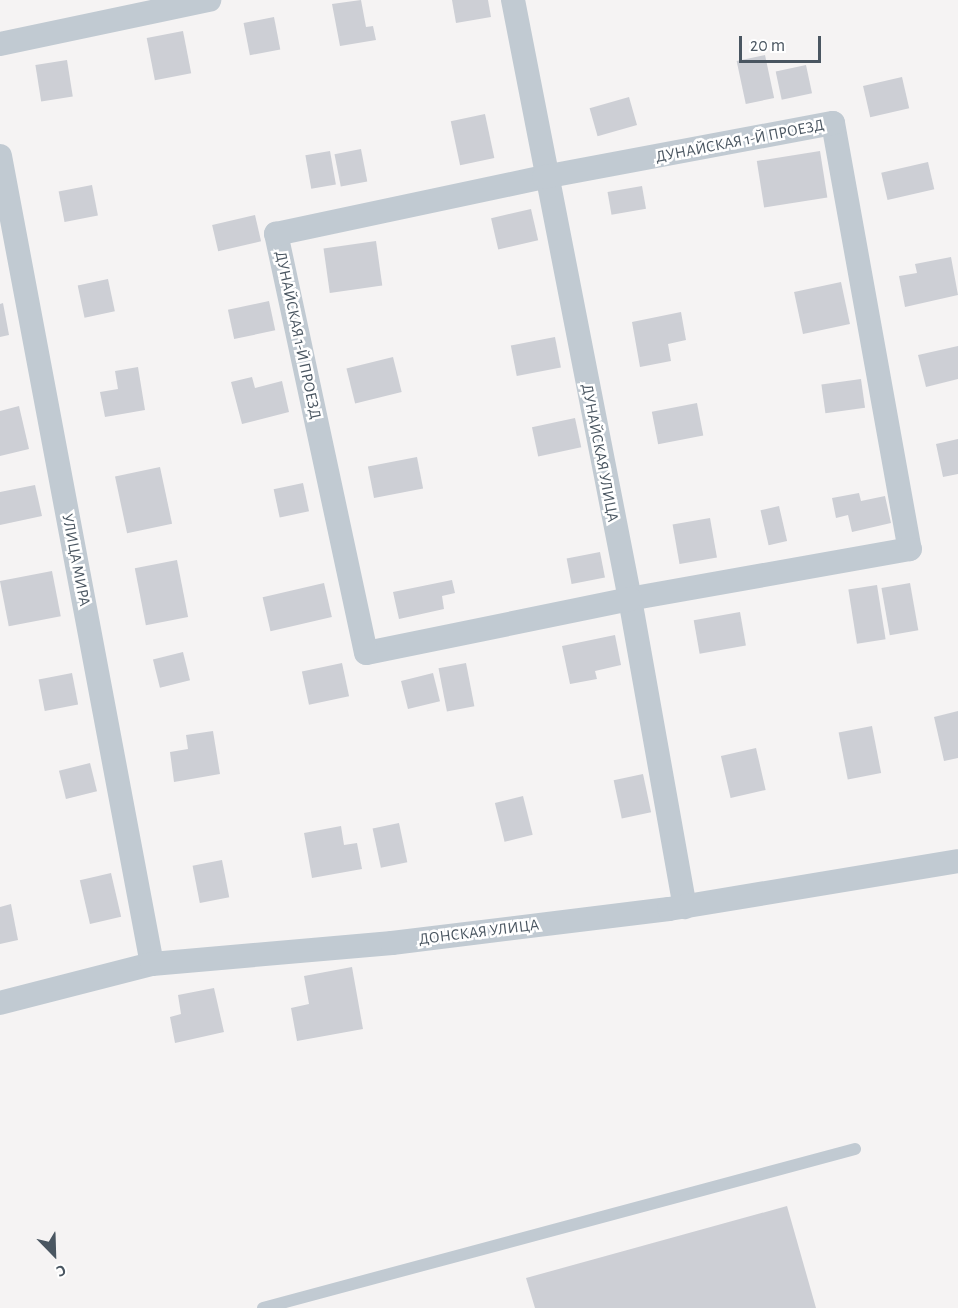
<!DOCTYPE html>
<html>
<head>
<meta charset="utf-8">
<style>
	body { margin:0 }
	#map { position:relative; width:958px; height:1308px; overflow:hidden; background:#f5f3f3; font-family:"Alegreya Sans",sans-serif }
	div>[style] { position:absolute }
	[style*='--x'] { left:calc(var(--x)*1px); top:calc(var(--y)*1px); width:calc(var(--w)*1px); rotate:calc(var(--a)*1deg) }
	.building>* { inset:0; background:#cdcfd5; transform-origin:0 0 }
	.service>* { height:12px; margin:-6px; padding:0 6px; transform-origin:6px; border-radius:6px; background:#c1cad2 }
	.minor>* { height:24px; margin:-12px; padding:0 12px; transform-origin:12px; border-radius:12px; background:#c1cad2 }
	span { translate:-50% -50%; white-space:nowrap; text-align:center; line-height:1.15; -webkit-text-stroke:5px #fff; paint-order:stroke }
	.street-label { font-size:16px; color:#4a5661 }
	.north { position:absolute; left:24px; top:1224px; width:60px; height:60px; -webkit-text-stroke:4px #fff; paint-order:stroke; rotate:157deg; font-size:16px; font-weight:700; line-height:24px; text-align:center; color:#4a5661 }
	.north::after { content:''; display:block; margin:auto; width:21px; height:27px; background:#4a5661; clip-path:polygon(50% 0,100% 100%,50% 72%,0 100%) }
	.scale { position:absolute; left:739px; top:36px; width:82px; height:27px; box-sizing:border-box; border:3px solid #4a5661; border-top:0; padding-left:8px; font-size:18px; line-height:21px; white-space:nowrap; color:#4a5661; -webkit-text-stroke:4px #fff; paint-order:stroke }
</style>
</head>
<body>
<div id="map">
	<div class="building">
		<i style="clip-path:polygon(361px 0,366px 27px,373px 26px,376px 40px,340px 46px,332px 4px)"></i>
		<i style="clip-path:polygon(452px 0,488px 0,491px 17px,456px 23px)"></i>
		<i style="left:274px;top:17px;width:33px;height:31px;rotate:79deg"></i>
		<i style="left:183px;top:31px;width:43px;height:37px;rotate:79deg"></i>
		<i style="left:765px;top:55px;width:44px;height:29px;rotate:78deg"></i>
		<i style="left:67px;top:60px;width:37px;height:32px;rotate:81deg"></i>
		<i style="left:806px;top:65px;width:29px;height:31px;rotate:78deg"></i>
		<i style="left:902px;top:77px;width:32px;height:40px;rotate:77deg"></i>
		<i style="left:629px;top:97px;width:29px;height:41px;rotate:74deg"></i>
		<i style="left:485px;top:114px;width:45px;height:35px;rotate:78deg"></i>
		<i style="left:361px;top:149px;width:33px;height:27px;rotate:79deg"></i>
		<i style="left:330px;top:151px;width:34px;height:25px;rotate:80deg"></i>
		<i style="left:820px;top:151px;width:47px;height:64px;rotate:81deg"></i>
		<i style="left:928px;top:162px;width:28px;height:48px;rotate:77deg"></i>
		<i style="left:92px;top:185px;width:31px;height:34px;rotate:79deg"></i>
		<i style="left:642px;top:186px;width:23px;height:35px;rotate:80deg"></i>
		<i style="left:531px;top:209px;width:32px;height:41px;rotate:77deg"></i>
		<i style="left:255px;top:215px;width:27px;height:44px;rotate:77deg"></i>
		<i style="left:376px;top:241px;width:45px;height:53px;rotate:82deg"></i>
		<i style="clip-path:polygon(951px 257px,958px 295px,905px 307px,899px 276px,917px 273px,915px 264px)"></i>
		<i style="left:108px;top:279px;width:33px;height:31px;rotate:78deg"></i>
		<i style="left:841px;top:282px;width:43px;height:48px;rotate:78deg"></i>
		<i style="left:269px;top:301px;width:30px;height:42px;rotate:78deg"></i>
		<i style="clip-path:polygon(3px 303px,9px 335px,0 337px,0 304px)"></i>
		<i style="clip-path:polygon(681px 312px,686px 340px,668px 344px,671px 361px,640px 367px,632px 322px)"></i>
		<i style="left:555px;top:337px;width:31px;height:45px;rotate:79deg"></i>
		<i style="clip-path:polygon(958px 346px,958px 379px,926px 387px,918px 355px)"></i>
		<i style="left:393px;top:357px;width:36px;height:48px;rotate:76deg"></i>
		<i style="clip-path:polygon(138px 367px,145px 410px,105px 417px,100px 392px,118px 389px,115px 371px)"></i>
		<i style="clip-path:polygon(252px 377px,255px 388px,282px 381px,289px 412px,242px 424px,231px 382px)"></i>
		<i style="left:861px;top:379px;width:29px;height:40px;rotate:82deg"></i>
		<i style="left:697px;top:403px;width:33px;height:46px;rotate:79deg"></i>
		<i style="clip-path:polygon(19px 406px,29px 449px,0 456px,0 411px)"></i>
		<i style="left:575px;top:418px;width:30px;height:44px;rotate:78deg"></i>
		<i style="clip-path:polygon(958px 439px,958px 474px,943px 477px,936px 444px)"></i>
		<i style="left:417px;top:457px;width:32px;height:50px;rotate:79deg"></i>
		<i style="left:160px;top:467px;width:58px;height:46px;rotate:78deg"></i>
		<i style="left:303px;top:483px;width:29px;height:30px;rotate:78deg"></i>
		<i style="clip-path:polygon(35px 485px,42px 516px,0 525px,0 492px)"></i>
		<i style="clip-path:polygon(859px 493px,861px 501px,885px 496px,891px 523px,852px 532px,848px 515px,836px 518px,832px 498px)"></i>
		<i style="left:779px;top:506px;width:36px;height:19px;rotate:77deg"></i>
		<i style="left:710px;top:518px;width:40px;height:38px;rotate:80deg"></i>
		<i style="left:600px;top:552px;width:26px;height:34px;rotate:79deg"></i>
		<i style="left:177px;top:560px;width:58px;height:43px;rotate:79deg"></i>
		<i style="left:52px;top:571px;width:46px;height:53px;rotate:79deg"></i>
		<i style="clip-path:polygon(452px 580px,455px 593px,442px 596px,444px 609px,399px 619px,393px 592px)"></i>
		<i style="left:324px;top:583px;width:35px;height:63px;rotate:77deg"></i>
		<i style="left:910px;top:583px;width:48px;height:29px;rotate:80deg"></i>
		<i style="left:877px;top:585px;width:55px;height:29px;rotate:81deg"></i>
		<i style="left:740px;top:612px;width:34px;height:47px;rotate:80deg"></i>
		<i style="clip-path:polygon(615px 635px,621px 665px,595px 671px,597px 679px,570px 684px,562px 646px)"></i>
		<i style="left:183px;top:652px;width:29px;height:31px;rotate:76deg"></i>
		<i style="left:342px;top:663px;width:34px;height:41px;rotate:78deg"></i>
		<i style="left:466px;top:663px;width:44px;height:28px;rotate:79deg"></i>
		<i style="left:72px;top:673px;width:32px;height:34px;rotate:79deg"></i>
		<i style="left:433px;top:673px;width:29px;height:33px;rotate:76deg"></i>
		<i style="clip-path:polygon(958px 711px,958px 758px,944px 761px,934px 717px)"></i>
		<i style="left:872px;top:726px;width:48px;height:34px;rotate:79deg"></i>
		<i style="clip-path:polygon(213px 731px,220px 774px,174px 782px,170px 752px,188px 749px,186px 735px)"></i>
		<i style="left:756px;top:748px;width:43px;height:36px;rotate:77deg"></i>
		<i style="left:90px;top:763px;width:29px;height:32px;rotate:76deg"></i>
		<i style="left:643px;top:774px;width:39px;height:30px;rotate:78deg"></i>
		<i style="left:523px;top:796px;width:40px;height:29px;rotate:76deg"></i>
		<i style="left:399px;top:823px;width:40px;height:27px;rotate:78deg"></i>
		<i style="clip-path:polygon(341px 826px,344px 845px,357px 843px,362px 869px,312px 878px,304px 833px)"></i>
		<i style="left:222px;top:860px;width:38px;height:30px;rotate:79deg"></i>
		<i style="left:111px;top:873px;width:45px;height:32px;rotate:77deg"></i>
		<i style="clip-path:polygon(11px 904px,18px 940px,0 944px,0 907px)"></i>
		<i style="clip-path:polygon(352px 967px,363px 1029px,297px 1041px,291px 1008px,309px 1004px,304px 976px)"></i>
		<i style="clip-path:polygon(214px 988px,224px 1032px,175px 1043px,170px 1017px,181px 1014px,178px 995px)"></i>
		<i style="clip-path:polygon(787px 1206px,816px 1308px,535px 1308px,526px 1278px)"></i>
	</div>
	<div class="service">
		<i style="--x:263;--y:1308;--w:613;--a:-15.03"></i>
	</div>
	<div class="minor">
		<i style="--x:513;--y:0;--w:610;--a:78.95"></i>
		<i style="--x:630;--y:599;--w:313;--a:79.9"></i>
		<i style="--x:0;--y:44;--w:214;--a:-11.9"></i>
		<i style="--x:833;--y:123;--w:433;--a:79.8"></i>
		<i style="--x:910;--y:549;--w:284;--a:169.9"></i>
		<i style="--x:630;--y:599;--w:269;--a:168.4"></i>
		<i style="--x:366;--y:653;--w:429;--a:-102.1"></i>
		<i style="--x:276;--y:234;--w:274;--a:-12"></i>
		<i style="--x:544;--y:177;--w:294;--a:-10.6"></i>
		<i style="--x:0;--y:156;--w:822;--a:79.35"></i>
		<i style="--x:0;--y:1003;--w:157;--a:-14.4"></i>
		<i style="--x:152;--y:964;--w:241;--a:-5"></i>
		<i style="--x:392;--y:943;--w:279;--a:-7"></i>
		<i style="--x:669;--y:909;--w:293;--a:-9.4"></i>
	</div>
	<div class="street-label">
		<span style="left:740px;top:141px;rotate:-11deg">ДУНАЙСКАЯ 1-Й ПРОЕЗД</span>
		<span style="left:298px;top:335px;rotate:78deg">ДУНАЙСКАЯ 1-Й ПРОЕЗД</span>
		<span style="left:600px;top:453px;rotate:79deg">ДУНАЙСКАЯ УЛИЦА</span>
		<span style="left:76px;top:560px;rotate:79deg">УЛИЦА МИРА</span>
		<span style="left:479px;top:932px;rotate:-7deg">ДОНСКАЯ УЛИЦА</span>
	</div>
	<div class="north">С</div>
	<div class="scale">20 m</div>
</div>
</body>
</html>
